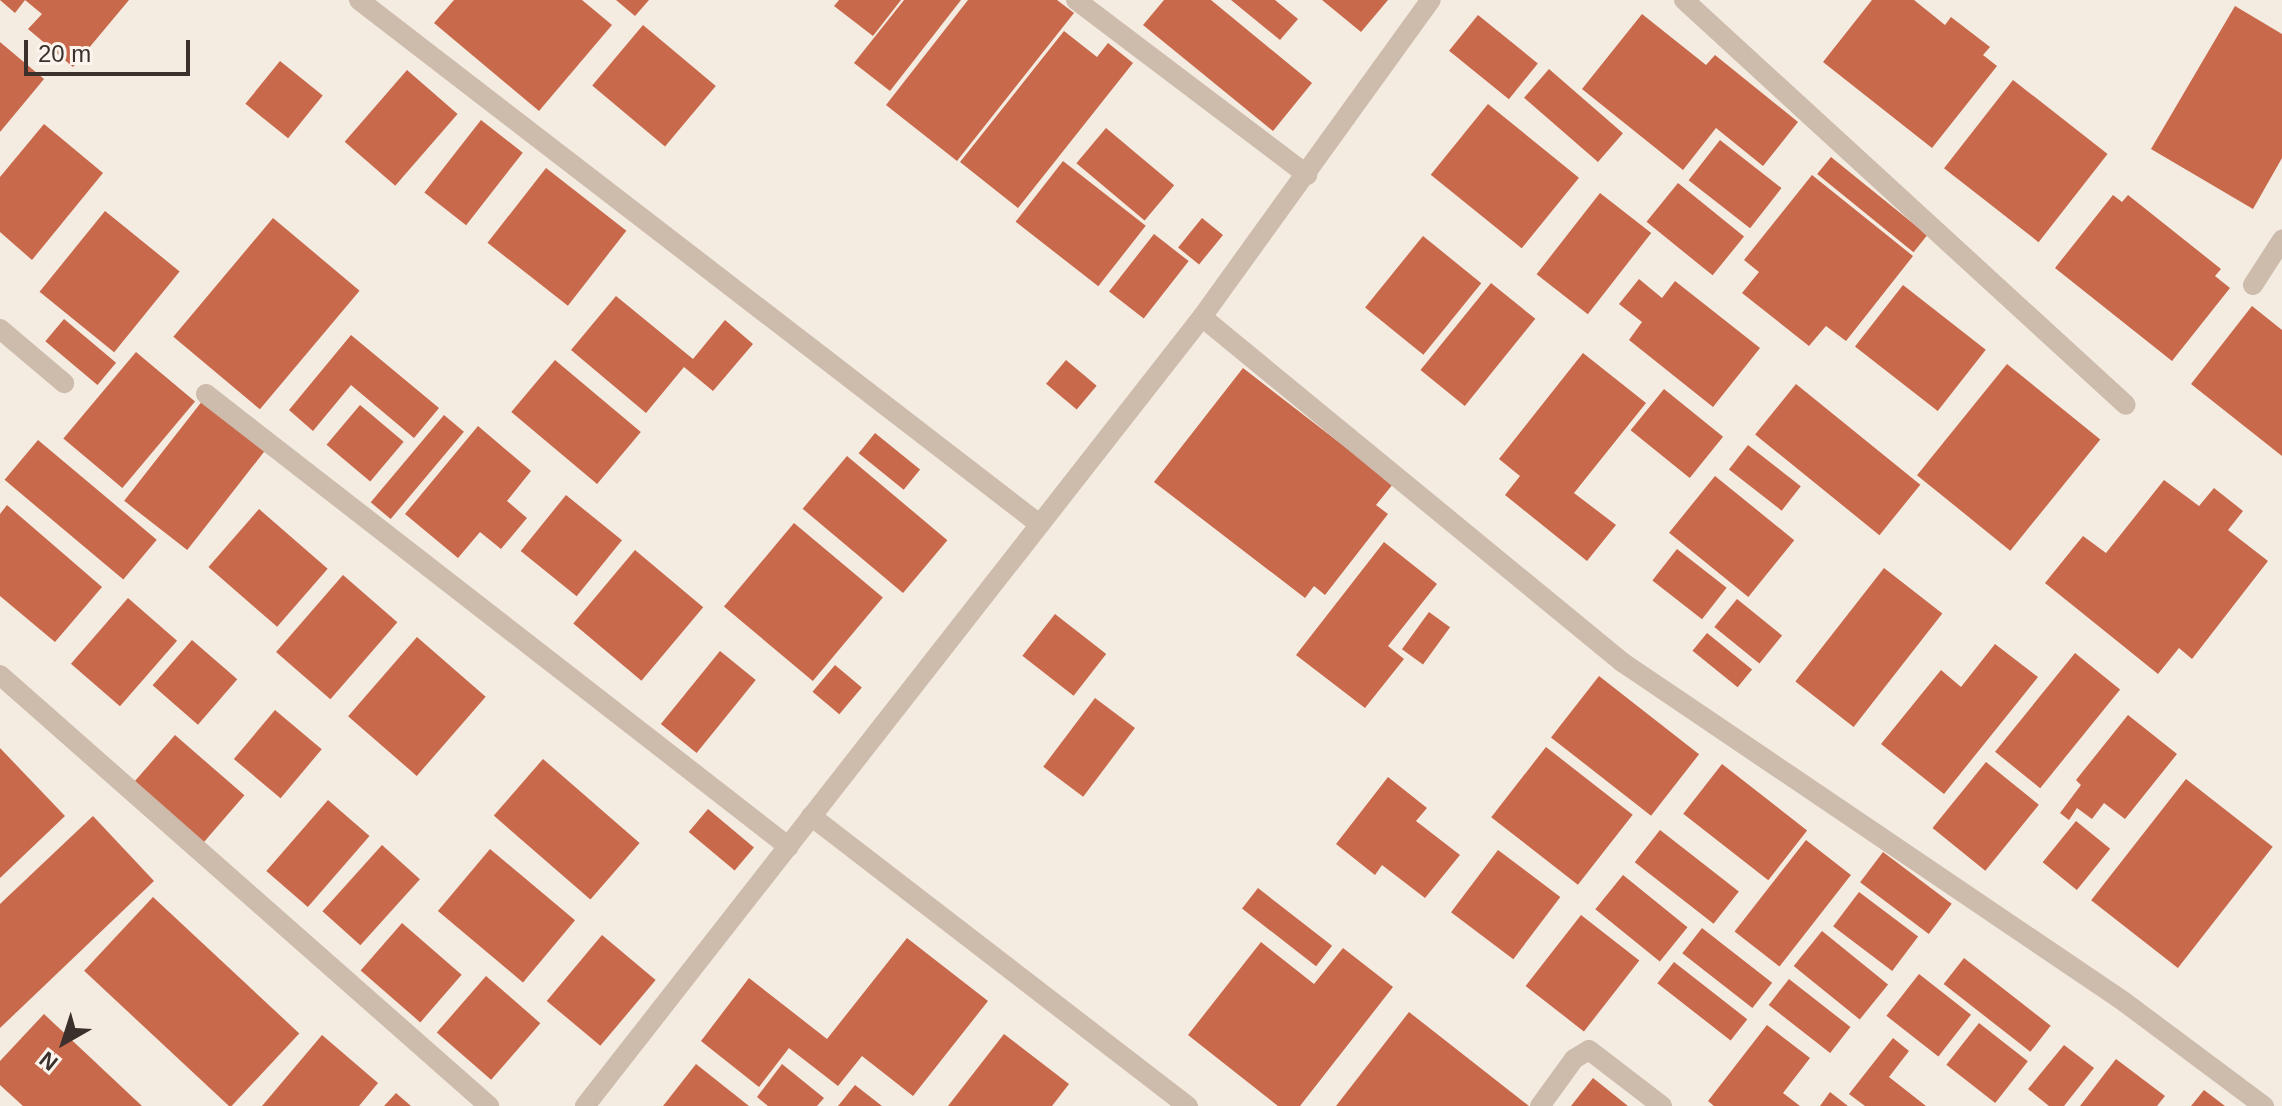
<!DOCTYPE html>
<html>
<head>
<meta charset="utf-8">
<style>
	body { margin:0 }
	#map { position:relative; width:2282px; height:1106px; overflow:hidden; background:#f4ebe1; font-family:Helvetica,sans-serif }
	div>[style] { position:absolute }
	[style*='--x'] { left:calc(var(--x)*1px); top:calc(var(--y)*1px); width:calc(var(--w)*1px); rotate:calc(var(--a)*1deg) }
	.building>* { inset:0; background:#c8694b; transform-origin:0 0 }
	.minor>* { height:20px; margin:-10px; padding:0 10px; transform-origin:10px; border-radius:10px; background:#cdbbac }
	span { translate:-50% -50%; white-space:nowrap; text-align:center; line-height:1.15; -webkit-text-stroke:6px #fbf5ee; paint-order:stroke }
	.north { position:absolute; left:24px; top:1002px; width:80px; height:80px; -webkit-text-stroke:6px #fbf5ee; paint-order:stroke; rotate:219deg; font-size:22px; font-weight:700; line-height:32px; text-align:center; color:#3b302b }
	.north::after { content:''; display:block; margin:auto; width:28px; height:36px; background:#3b302b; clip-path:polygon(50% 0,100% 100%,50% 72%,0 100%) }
	.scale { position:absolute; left:24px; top:40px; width:166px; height:36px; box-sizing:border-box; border:4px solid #3b302b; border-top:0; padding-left:10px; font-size:24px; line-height:28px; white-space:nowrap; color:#3b302b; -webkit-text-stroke:6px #fbf5ee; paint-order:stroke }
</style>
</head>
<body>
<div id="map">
	<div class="building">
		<i style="clip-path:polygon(0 0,25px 0,15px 13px)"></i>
		<i style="clip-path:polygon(25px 0,129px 0,73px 67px,28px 29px,42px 14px)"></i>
		<i style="clip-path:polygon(454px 0,582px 0,612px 25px,539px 111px,434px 23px)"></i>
		<i style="clip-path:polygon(616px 0,649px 0,635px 16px)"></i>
		<i style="clip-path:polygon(839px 0,901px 0,873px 36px,834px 6px)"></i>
		<i style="clip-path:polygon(904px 0,961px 0,890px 91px,854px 63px)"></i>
		<i style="clip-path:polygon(968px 0,1057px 0,1074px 13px,957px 161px,886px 105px)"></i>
		<i style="clip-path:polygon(1164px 0,1211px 0,1312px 83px,1273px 131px,1143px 25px)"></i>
		<i style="clip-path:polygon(1231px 0,1275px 0,1298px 19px,1280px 40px)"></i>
		<i style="clip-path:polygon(1322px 0,1388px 0,1361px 32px)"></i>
		<i style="clip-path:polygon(1872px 0,1914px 0,1945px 25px,1951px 17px,1990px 47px,1983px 55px,1997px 66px,1932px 148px,1823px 62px)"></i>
		<i style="clip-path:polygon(2235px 6px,2282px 34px,2282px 158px,2253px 209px,2151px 149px)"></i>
		<i style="clip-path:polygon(1642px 14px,1706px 65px,1715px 55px,1798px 122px,1763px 166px,1716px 128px,1683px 170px,1582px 89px)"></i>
		<i style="left:1478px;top:15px;width:77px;height:46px;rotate:39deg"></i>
		<i style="left:643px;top:25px;width:95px;height:79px;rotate:40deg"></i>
		<i style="clip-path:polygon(1064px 31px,1097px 57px,1108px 43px,1133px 63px,1018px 208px,960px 162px)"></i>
		<i style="clip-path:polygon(0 42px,44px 79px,0 132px)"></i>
		<i style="left:280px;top:61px;width:55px;height:55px;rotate:39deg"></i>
		<i style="left:1549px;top:69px;width:98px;height:38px;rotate:41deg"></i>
		<i style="left:407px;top:70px;width:67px;height:95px;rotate:41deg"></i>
		<i style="left:2013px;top:80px;width:120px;height:112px;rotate:38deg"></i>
		<i style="left:1488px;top:104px;width:117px;height:91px;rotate:39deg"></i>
		<i style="left:481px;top:120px;width:53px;height:92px;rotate:38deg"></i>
		<i style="clip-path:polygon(44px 124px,103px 173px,32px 260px,0 232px,0 177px)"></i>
		<i style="left:1106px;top:128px;width:89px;height:46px;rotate:40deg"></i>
		<i style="left:1720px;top:140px;width:78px;height:51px;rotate:38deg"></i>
		<i style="left:1831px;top:157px;width:124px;height:22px;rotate:39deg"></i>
		<i style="left:1063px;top:161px;width:105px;height:77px;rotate:38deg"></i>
		<i style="left:546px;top:168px;width:102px;height:95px;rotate:38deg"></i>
		<i style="clip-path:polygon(1812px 175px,1913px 256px,1846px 341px,1826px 326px,1809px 346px,1742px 293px,1759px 272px,1744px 260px)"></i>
		<i style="left:1678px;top:183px;width:85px;height:50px;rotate:39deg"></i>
		<i style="left:1600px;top:193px;width:65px;height:103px;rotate:38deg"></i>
		<i style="clip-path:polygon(2113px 195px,2122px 202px,2128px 195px,2221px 269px,2215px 276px,2230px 288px,2172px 361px,2055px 268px)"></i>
		<i style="left:105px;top:211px;width:96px;height:104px;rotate:39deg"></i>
		<i style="left:273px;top:218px;width:113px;height:155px;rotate:40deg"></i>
		<i style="left:1202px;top:218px;width:27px;height:38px;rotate:39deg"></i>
		<i style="left:1154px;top:234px;width:44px;height:73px;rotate:38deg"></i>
		<i style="left:1423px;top:236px;width:75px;height:92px;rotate:39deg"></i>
		<i style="clip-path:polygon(1639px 279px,1662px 298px,1675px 281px,1760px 348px,1713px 407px,1629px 340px,1642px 322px,1619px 304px)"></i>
		<i style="left:1491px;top:283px;width:57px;height:112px;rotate:39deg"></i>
		<i style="left:1903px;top:285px;width:105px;height:78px;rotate:38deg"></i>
		<i style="clip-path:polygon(616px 296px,693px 359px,725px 320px,753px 344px,713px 391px,684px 367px,646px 413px,571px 350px)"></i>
		<i style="clip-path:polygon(2252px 306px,2282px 330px,2282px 456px,2191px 384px)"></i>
		<i style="left:64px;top:319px;width:68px;height:29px;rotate:40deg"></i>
		<i style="clip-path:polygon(351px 335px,439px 408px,414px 438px,351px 385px,313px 431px,289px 410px)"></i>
		<i style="left:136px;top:352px;width:77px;height:113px;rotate:40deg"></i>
		<i style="clip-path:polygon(1583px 353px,1646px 403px,1574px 493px,1616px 525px,1587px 561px,1505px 495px,1520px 476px,1499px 459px)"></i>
		<i style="left:555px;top:360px;width:112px;height:68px;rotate:40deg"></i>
		<i style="left:1066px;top:360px;width:40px;height:31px;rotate:40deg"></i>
		<i style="left:2007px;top:364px;width:120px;height:143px;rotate:39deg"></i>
		<i style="clip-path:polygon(1243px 368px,1393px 484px,1376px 505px,1388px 514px,1325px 595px,1314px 586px,1305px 598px,1154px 482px)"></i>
		<i style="left:1796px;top:384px;width:160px;height:65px;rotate:39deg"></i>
		<i style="left:1664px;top:389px;width:76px;height:53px;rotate:39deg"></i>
		<i style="left:203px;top:400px;width:80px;height:128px;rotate:38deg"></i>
		<i style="left:360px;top:405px;width:57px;height:52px;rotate:40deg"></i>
		<i style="left:444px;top:415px;width:26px;height:114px;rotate:40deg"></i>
		<i style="clip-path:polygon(478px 426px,531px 471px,507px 501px,527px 518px,501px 549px,480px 532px,458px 558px,405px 514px)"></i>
		<i style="left:875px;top:433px;width:58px;height:26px;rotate:39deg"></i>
		<i style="left:38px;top:440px;width:155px;height:52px;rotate:40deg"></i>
		<i style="left:1748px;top:445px;width:67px;height:31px;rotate:38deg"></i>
		<i style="left:847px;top:456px;width:131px;height:69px;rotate:40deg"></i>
		<i style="left:1715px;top:476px;width:102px;height:73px;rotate:39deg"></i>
		<i style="clip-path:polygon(2164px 480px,2199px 506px,2214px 488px,2243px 511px,2228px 530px,2268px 561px,2192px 659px,2179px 648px,2158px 674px,2045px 583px,2083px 536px,2106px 553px)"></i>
		<i style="left:566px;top:495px;width:72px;height:72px;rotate:39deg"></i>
		<i style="clip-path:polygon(7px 505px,102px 587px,55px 642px,0 596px,0 514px)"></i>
		<i style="left:259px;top:509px;width:91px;height:77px;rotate:41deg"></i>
		<i style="left:794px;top:523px;width:116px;height:109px;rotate:40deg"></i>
		<i style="clip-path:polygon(1384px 542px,1437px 584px,1388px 646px,1404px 659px,1365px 708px,1296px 655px)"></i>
		<i style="left:1677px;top:549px;width:63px;height:40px;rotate:38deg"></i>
		<i style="left:635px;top:550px;width:89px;height:96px;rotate:40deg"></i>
		<i style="left:1884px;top:568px;width:74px;height:144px;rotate:38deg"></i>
		<i style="left:343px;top:575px;width:72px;height:102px;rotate:41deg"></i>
		<i style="left:128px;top:598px;width:65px;height:87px;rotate:41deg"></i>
		<i style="left:1737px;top:599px;width:58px;height:36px;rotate:39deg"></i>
		<i style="left:1429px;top:612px;width:26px;height:46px;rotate:36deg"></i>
		<i style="left:1055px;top:614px;width:65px;height:53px;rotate:38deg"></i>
		<i style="left:1707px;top:633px;width:58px;height:23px;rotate:39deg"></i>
		<i style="left:417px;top:637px;width:91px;height:105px;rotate:41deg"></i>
		<i style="left:192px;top:640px;width:60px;height:60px;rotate:41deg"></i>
		<i style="clip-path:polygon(1995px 644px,2038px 677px,1944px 794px,1881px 744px,1941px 670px,1961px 687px)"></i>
		<i style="left:720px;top:651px;width:46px;height:94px;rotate:39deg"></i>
		<i style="left:2075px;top:653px;width:58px;height:127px;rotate:39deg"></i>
		<i style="left:835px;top:665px;width:35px;height:35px;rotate:40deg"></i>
		<i style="left:1599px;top:676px;width:127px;height:78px;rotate:38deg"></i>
		<i style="left:1095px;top:698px;width:50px;height:86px;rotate:37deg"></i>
		<i style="left:275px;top:710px;width:61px;height:64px;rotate:40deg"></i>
		<i style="clip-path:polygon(2128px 715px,2177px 754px,2125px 819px,2104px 803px,2092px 819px,2077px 808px,2069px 820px,2060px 813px,2081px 785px,2076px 780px)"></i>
		<i style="left:175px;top:735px;width:92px;height:65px;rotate:41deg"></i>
		<i style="left:1546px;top:747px;width:110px;height:89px;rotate:38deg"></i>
		<i style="clip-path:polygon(0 748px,65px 816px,0 878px)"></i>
		<i style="left:543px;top:759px;width:128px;height:75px;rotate:41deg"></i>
		<i style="left:1986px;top:762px;width:68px;height:85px;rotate:39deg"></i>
		<i style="left:1722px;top:764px;width:108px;height:63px;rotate:38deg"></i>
		<i style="clip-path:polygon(1388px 777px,1427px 808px,1416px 821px,1460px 855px,1425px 898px,1382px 865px,1375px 875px,1336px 844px)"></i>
		<i style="left:2186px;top:779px;width:110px;height:154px;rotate:38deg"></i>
		<i style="left:328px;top:800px;width:55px;height:94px;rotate:41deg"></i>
		<i style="left:708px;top:809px;width:60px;height:30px;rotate:40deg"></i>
		<i style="clip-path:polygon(93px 816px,154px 881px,0 1028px,0 904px)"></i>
		<i style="left:2076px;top:821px;width:44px;height:53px;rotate:39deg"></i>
		<i style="left:1660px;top:830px;width:100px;height:41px;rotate:38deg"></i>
		<i style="left:1806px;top:840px;width:57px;height:116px;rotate:38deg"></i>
		<i style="left:382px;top:845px;width:51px;height:89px;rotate:42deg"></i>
		<i style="left:490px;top:849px;width:111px;height:81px;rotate:40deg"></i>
		<i style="left:1498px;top:850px;width:78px;height:78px;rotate:37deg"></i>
		<i style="left:1883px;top:852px;width:86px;height:38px;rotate:37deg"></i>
		<i style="left:1623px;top:875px;width:83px;height:44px;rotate:39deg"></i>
		<i style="left:1258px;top:888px;width:94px;height:26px;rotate:38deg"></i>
		<i style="left:1859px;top:892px;width:74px;height:43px;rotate:37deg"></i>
		<i style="left:153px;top:897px;width:200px;height:101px;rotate:43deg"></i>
		<i style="left:1581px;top:915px;width:74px;height:90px;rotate:38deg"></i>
		<i style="left:402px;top:923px;width:79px;height:63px;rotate:41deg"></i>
		<i style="left:1702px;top:928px;width:89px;height:32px;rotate:38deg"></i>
		<i style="left:1822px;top:931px;width:85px;height:45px;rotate:39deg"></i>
		<i style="left:602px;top:935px;width:70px;height:86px;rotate:40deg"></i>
		<i style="clip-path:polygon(907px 938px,988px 1001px,913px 1096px,862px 1056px,838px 1086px,789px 1048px,759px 1087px,701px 1041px,749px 978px,827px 1039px)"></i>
		<i style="clip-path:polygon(1261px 942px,1314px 984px,1343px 948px,1393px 987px,1300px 1106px,1278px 1106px,1188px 1035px)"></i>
		<i style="left:1964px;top:958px;width:110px;height:33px;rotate:38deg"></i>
		<i style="left:1674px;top:962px;width:93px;height:27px;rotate:38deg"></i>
		<i style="left:1919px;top:974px;width:66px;height:53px;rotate:38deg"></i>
		<i style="left:486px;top:976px;width:72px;height:75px;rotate:41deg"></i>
		<i style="left:1789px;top:979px;width:78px;height:33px;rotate:38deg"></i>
		<i style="clip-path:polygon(1409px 1012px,1529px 1106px,1336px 1106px)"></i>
		<i style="clip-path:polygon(44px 1014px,142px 1106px,23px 1106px,0 1085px,0 1061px)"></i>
		<i style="left:1979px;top:1023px;width:62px;height:53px;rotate:38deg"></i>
		<i style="clip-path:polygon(1767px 1025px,1810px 1058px,1783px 1093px,1800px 1106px,1714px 1106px,1708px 1101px)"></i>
		<i style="clip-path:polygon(1004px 1034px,1069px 1084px,1052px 1106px,948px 1106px)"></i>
		<i style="clip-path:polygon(322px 1035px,378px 1083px,359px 1106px,262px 1106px)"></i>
		<i style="clip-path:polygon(1893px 1038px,1909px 1051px,1889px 1077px,1926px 1106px,1865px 1106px,1849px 1094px)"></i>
		<i style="clip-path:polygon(2064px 1045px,2094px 1068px,2064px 1106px,2049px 1106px,2028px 1089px)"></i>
		<i style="clip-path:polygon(2116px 1059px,2165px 1096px,2157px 1106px,2080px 1106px)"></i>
		<i style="clip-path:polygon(696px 1064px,749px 1106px,663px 1106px)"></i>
		<i style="clip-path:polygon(782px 1064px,824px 1098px,817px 1106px,768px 1106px,757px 1097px)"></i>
		<i style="clip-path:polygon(1593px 1078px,1628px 1106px,1571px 1106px)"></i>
		<i style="clip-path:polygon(855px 1085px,882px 1106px,838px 1106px)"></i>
		<i style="clip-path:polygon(2204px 1090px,2225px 1106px,2191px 1106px)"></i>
		<i style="clip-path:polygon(1830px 1092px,1848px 1106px,1820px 1106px)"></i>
		<i style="clip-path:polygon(396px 1093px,411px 1106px,384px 1106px)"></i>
	</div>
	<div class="minor">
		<i style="--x:359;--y:0;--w:857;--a:37.61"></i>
		<i style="--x:1076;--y:0;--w:290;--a:37.1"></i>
		<i style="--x:1684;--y:0;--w:599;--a:42.5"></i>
		<i style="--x:2253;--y:285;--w:54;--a:-57.2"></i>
		<i style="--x:1202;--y:317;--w:544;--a:39.4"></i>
		<i style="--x:1622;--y:662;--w:605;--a:34.08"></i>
		<i style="--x:2123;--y:1001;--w:176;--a:36.7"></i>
		<i style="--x:0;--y:329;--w:84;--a:40.2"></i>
		<i style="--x:206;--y:394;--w:738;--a:37.85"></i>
		<i style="--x:0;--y:675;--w:652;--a:41.39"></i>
		<i style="--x:811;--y:816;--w:476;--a:37.6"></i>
		<i style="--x:585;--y:1106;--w:1002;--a:-51.97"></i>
		<i style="--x:1202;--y:317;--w:391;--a:-54.2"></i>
		<i style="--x:1540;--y:1106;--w:58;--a:-54.1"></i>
		<i style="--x:1574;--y:1059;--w:17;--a:-31"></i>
		<i style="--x:1589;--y:1050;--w:92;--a:37.5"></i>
	</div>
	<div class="north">N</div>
	<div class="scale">20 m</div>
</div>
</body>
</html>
